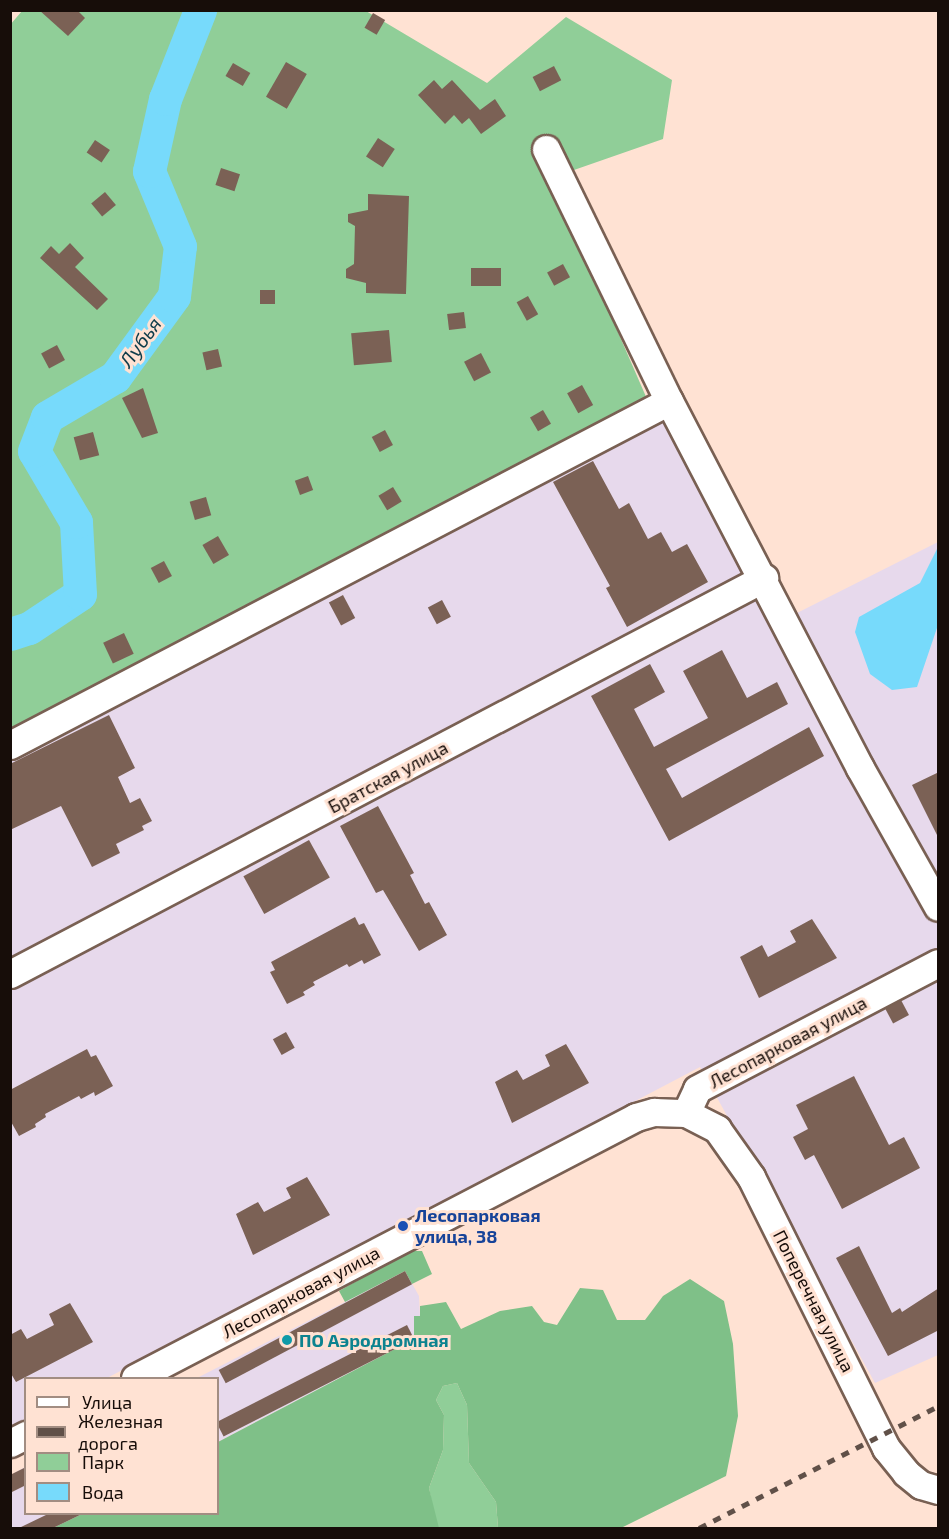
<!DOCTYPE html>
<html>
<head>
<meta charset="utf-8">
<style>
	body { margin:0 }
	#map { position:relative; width:949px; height:1539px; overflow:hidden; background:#ffe2d3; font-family:"Exo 2",sans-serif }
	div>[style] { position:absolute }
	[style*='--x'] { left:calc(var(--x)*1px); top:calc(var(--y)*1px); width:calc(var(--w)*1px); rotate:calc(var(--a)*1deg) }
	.industrial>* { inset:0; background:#e7d9ec }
	.green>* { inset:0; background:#90ce98 }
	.forest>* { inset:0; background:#7fc088 }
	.water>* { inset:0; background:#77dafb }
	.river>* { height:33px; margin:-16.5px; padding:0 16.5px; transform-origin:16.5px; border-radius:16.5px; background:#77dafb }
	.building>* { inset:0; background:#7b6155; transform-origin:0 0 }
	.roads { filter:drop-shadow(2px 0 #796053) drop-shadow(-2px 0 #796053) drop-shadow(0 2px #796053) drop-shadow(0 -2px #796053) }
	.minor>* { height:27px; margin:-13.5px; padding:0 13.5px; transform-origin:13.5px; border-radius:13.5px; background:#fff }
	.rail>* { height:4.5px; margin-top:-2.25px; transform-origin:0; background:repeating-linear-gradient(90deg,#605048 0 8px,transparent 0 16px) }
	.dots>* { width:16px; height:16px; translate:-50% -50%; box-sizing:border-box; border:3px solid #ffe2d3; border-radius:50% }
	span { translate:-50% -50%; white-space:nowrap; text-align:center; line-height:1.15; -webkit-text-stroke:6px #ffe2d3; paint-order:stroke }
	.street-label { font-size:18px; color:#170d09 }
	.transit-label { font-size:18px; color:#164399; font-weight:700 }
	.left { translate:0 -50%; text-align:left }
	.culture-label { font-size:18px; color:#0d838f; font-weight:700 }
	.water-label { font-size:20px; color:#0f3d4b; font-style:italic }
	.frame { position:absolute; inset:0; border:12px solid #170d09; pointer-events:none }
	.legend { position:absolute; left:24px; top:1377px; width:195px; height:138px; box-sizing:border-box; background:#ffe2d3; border:2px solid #a28d82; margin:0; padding:8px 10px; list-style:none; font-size:18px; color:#170d09 }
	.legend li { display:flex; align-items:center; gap:12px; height:30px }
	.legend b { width:30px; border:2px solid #a28d82 }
</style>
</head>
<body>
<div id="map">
	<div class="industrial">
		<i style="clip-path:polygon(688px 404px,795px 614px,938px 542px,938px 1355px,875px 1383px,700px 1067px,107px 1378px,26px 1378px,25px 1421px,11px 1429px,11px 754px)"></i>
		<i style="clip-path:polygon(405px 1271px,419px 1296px,420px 1316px,414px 1317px,414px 1339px,218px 1442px,218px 1378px,197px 1378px)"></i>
		<i style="clip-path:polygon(25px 1467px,26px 1514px,82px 1514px,53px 1528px,11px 1528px,11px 1475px)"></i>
	</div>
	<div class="green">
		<i style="clip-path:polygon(22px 11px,366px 11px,487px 83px,566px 17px,672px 80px,663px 139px,551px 178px,647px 399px,11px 735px,10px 25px)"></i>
		<i style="clip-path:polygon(457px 1383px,467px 1405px,469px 1463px,496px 1502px,498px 1528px,439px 1528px,436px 1525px,429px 1488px,443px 1450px,444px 1415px,436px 1400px,443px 1386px)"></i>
	</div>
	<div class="forest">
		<i style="clip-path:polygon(410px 1251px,422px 1251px,432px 1274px,412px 1284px,405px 1271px,345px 1302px,339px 1291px)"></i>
		<i style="clip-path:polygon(690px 1279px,724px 1301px,733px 1344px,738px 1416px,726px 1476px,621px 1528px,498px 1528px,496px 1502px,469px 1463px,467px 1405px,457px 1383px,443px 1386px,436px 1400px,444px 1415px,443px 1450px,429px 1488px,439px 1528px,53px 1528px,82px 1514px,218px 1514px,218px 1442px,414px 1339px,414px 1316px,420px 1316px,420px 1306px,446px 1302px,461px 1329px,500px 1311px,532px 1306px,544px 1322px,557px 1325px,580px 1288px,603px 1290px,617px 1320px,645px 1320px,663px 1296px)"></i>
	</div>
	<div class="water">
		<i style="clip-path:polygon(938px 547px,938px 625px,917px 687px,892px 690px,870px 674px,855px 632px,859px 617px,920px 583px)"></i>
	</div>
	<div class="river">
		<i style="--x:10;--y:634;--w:20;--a:-18"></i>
		<i style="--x:29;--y:628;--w:61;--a:-33.7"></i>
		<i style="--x:80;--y:594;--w:72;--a:-93.2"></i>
		<i style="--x:76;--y:522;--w:82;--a:-120.6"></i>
		<i style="--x:34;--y:451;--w:36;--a:-69"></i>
		<i style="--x:47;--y:417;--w:79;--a:-30.5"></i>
		<i style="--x:115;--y:377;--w:100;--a:-53.9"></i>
		<i style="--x:174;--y:296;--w:50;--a:-83.2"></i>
		<i style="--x:180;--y:246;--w:81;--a:-112.5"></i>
		<i style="--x:149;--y:171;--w:74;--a:-77.5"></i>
		<i style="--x:165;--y:99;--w:96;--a:-68.5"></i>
	</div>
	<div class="building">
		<i style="clip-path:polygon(39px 10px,77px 10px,85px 18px,68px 36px)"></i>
		<i style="left:373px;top:13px;width:14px;height:17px;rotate:30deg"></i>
		<i style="left:286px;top:62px;width:24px;height:40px;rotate:30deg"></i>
		<i style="left:233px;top:63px;width:20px;height:15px;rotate:30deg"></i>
		<i style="left:554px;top:66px;width:16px;height:24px;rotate:63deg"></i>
		<i style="clip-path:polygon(434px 80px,442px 89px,452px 80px,480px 110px,495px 99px,506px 116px,481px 134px,469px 118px,462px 124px,454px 115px,445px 124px,418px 95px)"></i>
		<i style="left:378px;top:138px;width:20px;height:22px;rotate:33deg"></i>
		<i style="left:95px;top:140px;width:18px;height:15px;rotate:34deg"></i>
		<i style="left:221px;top:168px;width:20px;height:18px;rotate:18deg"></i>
		<i style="left:105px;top:192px;width:17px;height:18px;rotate:50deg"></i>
		<i style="clip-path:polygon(368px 194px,409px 196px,406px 294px,366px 293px,366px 283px,346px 278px,346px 269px,354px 264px,355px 226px,348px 222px,348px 214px,368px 210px)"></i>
		<i style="clip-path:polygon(70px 243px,84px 258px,75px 267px,108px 299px,97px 310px,40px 258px,51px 246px,59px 254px)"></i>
		<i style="left:563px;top:264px;width:15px;height:18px;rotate:62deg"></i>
		<i style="left:471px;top:268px;width:30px;height:18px"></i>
		<i style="left:260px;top:290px;width:15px;height:14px"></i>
		<i style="left:528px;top:296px;width:21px;height:13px;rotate:61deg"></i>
		<i style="left:464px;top:312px;width:16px;height:17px;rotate:83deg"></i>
		<i style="left:389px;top:330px;width:32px;height:38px;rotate:85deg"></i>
		<i style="left:57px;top:345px;width:17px;height:18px;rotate:62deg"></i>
		<i style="left:218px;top:349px;width:18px;height:16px;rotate:77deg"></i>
		<i style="left:481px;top:353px;width:22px;height:19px;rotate:63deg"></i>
		<i style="left:582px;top:385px;width:23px;height:17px;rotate:61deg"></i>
		<i style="clip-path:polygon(143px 388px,158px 433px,142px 438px,122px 398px)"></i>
		<i style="left:543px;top:410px;width:16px;height:15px;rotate:60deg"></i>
		<i style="left:385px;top:430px;width:17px;height:15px;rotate:62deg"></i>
		<i style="left:93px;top:432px;width:24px;height:20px;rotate:75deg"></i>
		<i style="clip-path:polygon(593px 461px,619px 509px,629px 503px,648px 539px,661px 532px,672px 552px,687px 544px,708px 582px,627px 627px,606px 588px,610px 586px,553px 482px)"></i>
		<i style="left:308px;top:476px;width:15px;height:14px;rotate:70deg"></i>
		<i style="left:393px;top:487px;width:17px;height:17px;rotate:59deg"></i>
		<i style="left:206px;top:497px;width:19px;height:17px;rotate:74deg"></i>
		<i style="left:218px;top:536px;width:22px;height:18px;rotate:60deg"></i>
		<i style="left:164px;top:561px;width:17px;height:15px;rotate:62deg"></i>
		<i style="left:343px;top:595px;width:26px;height:16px;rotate:62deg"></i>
		<i style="left:442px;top:600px;width:19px;height:16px;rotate:62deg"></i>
		<i style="left:124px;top:633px;width:23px;height:23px;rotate:65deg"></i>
		<i style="clip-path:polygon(722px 650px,747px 698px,777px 682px,788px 704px,666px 769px,682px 798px,809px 727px,824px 756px,669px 841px,591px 696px,650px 664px,665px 692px,634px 709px,654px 747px,708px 718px,683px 671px)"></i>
		<i style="clip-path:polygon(109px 715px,135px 768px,118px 777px,130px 803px,140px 798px,152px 821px,142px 826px,144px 830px,116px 844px,120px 853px,92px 867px,61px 806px,10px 830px,10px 764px)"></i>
		<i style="clip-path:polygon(939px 772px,939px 839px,912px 785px)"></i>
		<i style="clip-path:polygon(378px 806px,414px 873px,410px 875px,425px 904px,429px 902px,447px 935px,419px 951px,383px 890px,376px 893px,340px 826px)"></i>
		<i style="left:309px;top:840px;width:43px;height:75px;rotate:61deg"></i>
		<i style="clip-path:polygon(355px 917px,359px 925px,364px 923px,381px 955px,364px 964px,362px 960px,349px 967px,347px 964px,313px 982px,315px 985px,303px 992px,305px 995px,287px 1004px,270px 972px,275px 970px,271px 962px)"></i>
		<i style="clip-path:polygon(812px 919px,837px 958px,759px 998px,740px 957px,762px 945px,768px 957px,796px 942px,790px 931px)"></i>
		<i style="left:901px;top:1000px;width:17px;height:18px;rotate:62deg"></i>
		<i style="left:286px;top:1032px;width:18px;height:15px;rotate:61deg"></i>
		<i style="clip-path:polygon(566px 1044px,589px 1083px,512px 1123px,495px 1082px,517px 1070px,523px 1080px,550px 1066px,545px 1055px)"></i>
		<i style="clip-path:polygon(87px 1049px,91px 1057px,96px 1055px,113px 1086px,95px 1096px,94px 1092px,81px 1099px,79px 1096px,45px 1114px,46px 1117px,35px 1124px,36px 1127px,19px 1136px,10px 1120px,10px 1090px)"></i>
		<i style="clip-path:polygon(854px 1076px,889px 1145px,904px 1137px,920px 1168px,842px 1209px,814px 1155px,805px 1160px,793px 1137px,808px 1129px,796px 1105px)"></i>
		<i style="clip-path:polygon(307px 1177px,330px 1215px,253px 1255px,236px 1214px,258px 1202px,264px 1212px,291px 1198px,286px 1188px)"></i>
		<i style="clip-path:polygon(859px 1246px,892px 1313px,900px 1308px,902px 1312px,939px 1288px,939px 1330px,888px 1356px,836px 1258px)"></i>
		<i style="left:405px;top:1271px;width:15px;height:211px;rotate:62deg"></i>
		<i style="clip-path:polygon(70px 1303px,93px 1342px,16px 1382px,10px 1372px,10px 1335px,21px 1329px,27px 1339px,54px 1325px,49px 1314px)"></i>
		<i style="left:407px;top:1325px;width:16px;height:214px;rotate:63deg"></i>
		<i style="clip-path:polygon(26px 1467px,26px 1485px,10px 1493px,10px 1475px)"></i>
		<i style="clip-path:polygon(48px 1514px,82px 1514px,53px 1528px,19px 1528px)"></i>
	</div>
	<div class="roads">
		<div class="minor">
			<i style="--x:546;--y:149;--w:280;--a:64"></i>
			<i style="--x:669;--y:401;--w:414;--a:62.5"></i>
			<i style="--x:860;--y:768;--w:159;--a:60.7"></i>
			<i style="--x:10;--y:745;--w:743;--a:-27.56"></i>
			<i style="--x:10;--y:974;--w:852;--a:-27.71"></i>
			<i style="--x:686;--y:1113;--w:26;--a:-65"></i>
			<i style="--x:697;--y:1089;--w:272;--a:-27.6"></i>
			<i style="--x:135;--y:1378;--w:565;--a:-27.52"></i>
			<i style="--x:636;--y:1117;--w:19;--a:-16"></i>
			<i style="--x:654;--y:1112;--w:32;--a:2"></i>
			<i style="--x:686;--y:1113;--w:35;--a:27"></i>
			<i style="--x:717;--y:1129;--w:59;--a:54.7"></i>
			<i style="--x:751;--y:1177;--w:303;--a:63.5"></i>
			<i style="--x:886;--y:1448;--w:32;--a:51"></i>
			<i style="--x:906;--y:1473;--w:19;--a:39"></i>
			<i style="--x:921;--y:1485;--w:18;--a:16"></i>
			<i style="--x:10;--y:1443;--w:18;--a:-27"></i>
		</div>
	</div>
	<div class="rail">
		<i style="--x:699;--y:1528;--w:268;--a:-27"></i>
	</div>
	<div class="dots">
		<i style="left:403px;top:1226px;background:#1a4fb4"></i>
		<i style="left:287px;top:1340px;background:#0f9aa8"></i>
	</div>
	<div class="street-label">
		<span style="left:388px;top:777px;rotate:-28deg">Братская улица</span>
		<span style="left:788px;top:1042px;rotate:-28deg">Лесопарковая улица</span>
		<span style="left:301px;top:1292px;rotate:-28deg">Лесопарковая улица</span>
		<span style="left:814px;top:1301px;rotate:63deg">Поперечная улица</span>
	</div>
	<div class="transit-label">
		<span class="left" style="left:415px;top:1226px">Лесопарковая<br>улица, 38</span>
	</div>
	<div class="culture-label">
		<span class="left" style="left:299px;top:1340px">ПО Аэродромная</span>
	</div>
	<div class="water-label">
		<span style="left:140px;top:342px;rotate:-54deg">Лубья</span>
	</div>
	<div class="frame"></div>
	<ul class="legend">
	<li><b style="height:8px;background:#fff"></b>Улица</li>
	<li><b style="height:8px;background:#605048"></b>Железная дорога</li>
	<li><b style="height:16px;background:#90ce98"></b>Парк</li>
	<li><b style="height:16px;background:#77dafb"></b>Вода</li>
	</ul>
</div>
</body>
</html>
